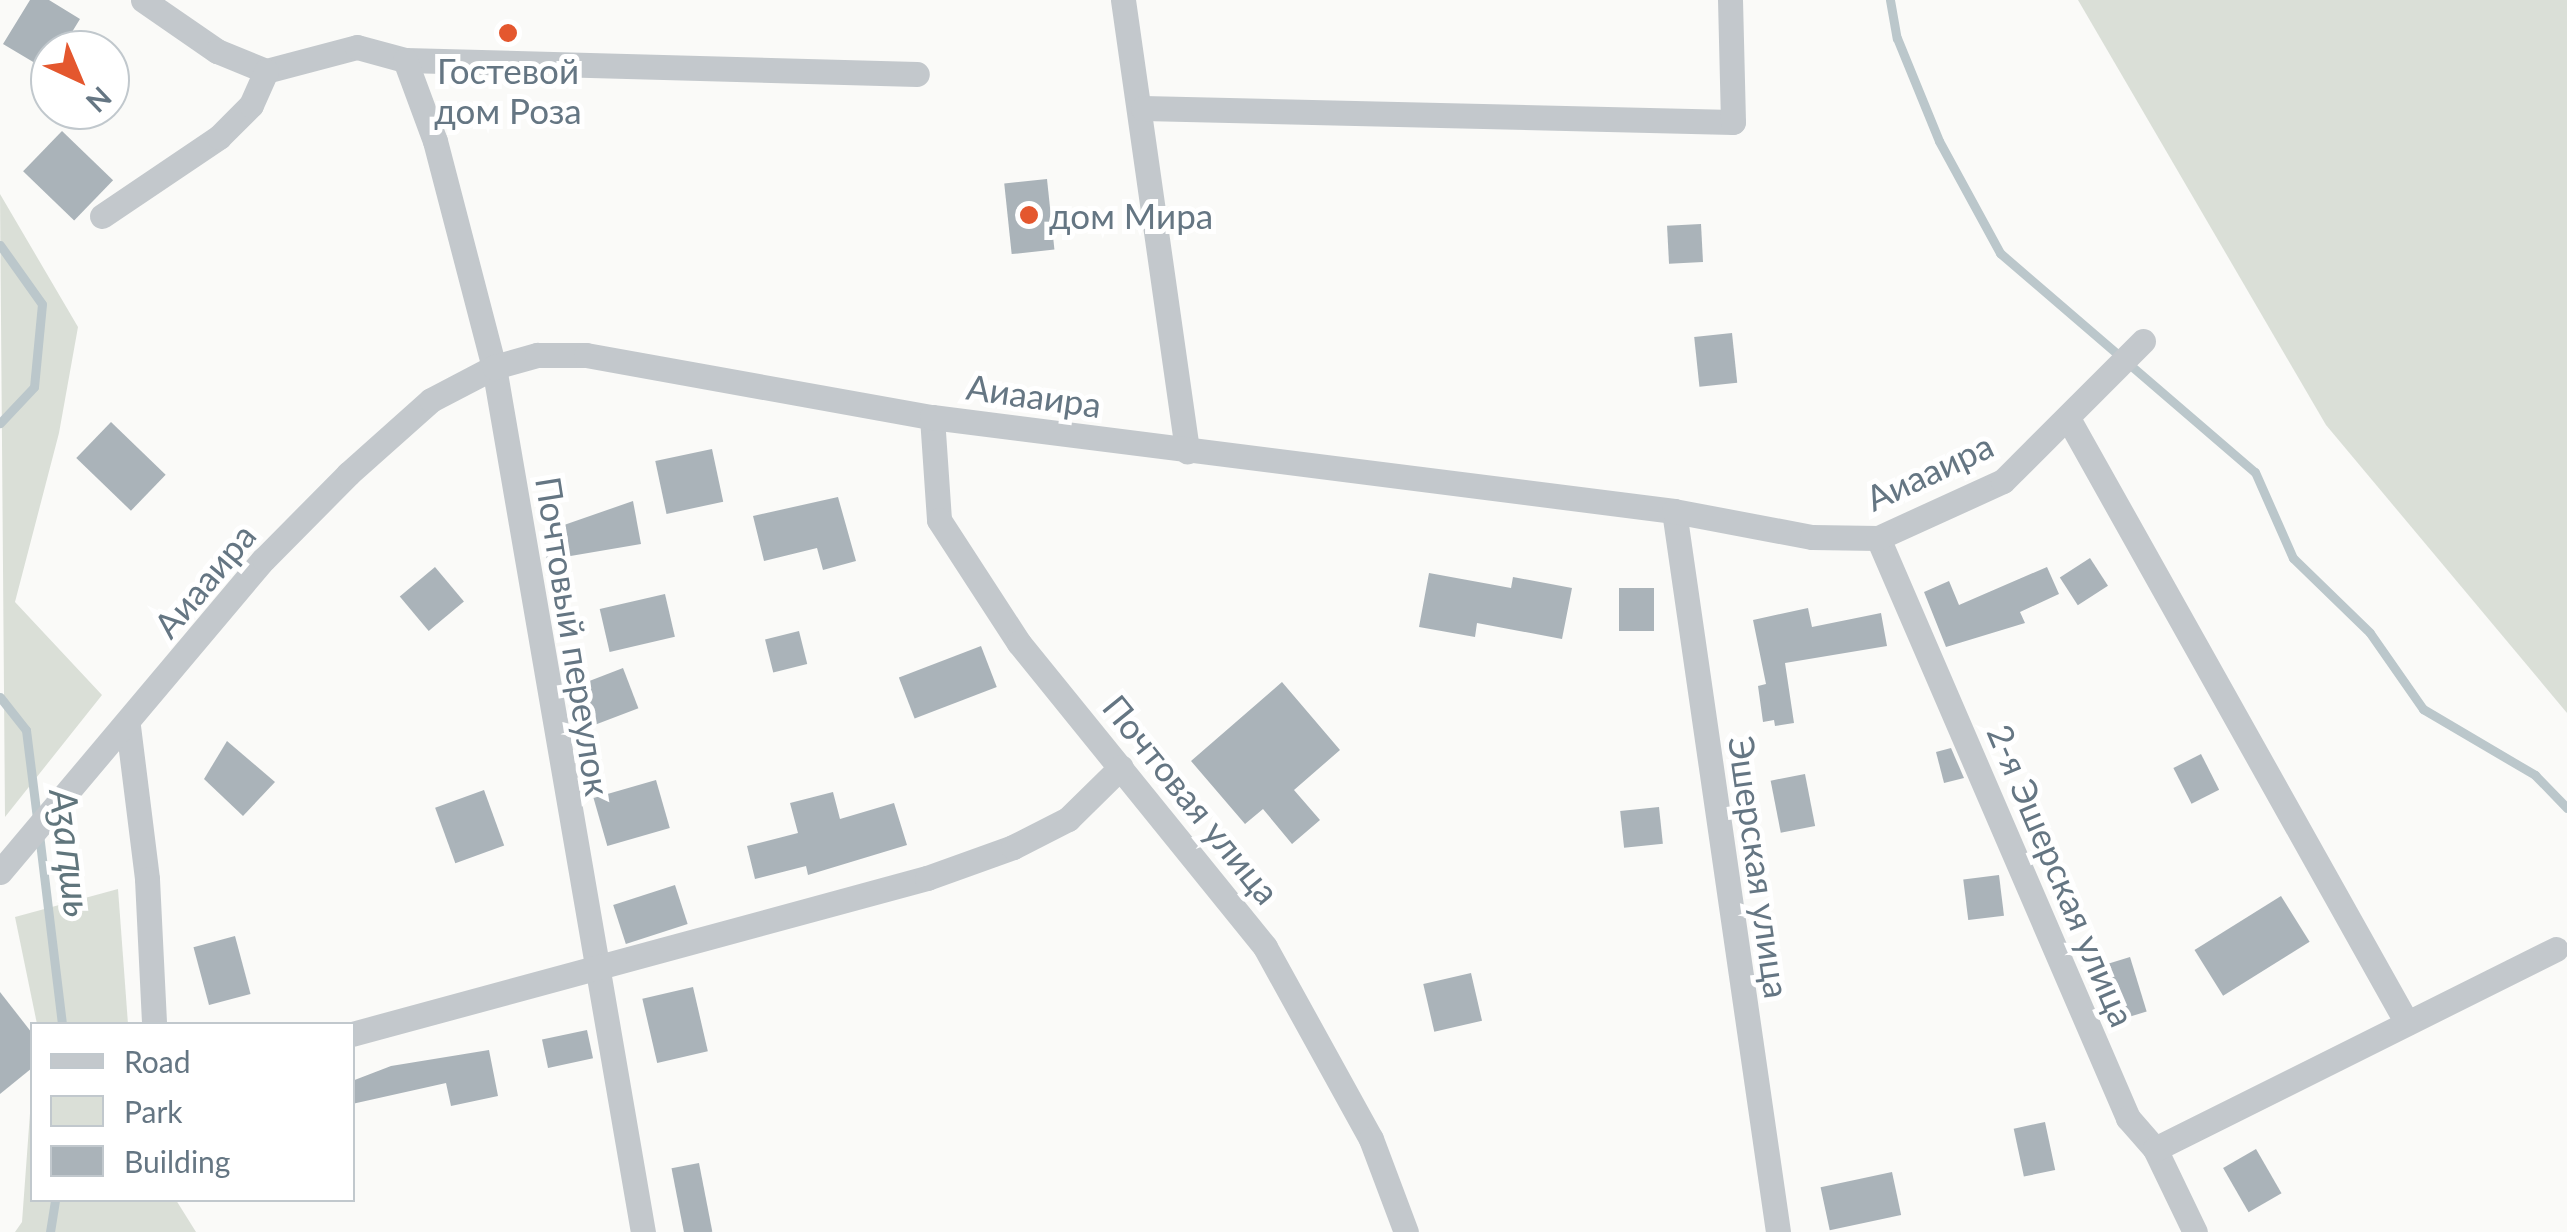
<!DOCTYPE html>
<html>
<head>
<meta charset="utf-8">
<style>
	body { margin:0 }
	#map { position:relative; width:2567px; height:1232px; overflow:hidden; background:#fafaf8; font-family:Lato,sans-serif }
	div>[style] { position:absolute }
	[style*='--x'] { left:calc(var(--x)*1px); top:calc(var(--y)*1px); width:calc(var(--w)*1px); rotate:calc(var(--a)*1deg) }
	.green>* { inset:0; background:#dadfd7 }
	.stream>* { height:9px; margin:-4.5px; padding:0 4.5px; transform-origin:4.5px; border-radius:4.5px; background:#bbc7cb }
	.building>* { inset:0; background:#aab3b9; transform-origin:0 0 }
	.minor>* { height:25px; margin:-12.5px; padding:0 12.5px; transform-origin:12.5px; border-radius:12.5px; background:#c3c8cc }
	.dots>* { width:28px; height:28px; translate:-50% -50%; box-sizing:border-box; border:5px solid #fff; border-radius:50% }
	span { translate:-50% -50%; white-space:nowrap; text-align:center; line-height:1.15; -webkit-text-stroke:10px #fff; paint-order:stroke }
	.poi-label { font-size:35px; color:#657683 }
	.left { translate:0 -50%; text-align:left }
	.street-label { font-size:35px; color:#657683 }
	.water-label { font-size:38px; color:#60757c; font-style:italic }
	.legend { position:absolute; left:30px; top:1022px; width:325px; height:180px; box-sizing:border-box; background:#fff; border:2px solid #c1c8cd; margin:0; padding:12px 18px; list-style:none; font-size:30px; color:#657683 }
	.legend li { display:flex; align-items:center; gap:20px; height:50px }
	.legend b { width:50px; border:2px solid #c1c8cd }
	.north { position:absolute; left:30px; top:30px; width:100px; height:100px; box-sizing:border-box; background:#fff; border:2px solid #c1c8cd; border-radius:50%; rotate:136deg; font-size:28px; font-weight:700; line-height:40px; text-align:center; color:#657683 }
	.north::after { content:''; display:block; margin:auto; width:35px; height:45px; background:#e4572e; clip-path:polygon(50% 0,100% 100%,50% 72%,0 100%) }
</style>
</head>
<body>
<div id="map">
	<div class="green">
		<i style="clip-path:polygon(2078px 0,2567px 0,2567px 713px,2326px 425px)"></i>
		<i style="clip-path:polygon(0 194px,78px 327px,59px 433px,15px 602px,102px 695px,5px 817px)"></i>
		<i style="clip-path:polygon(118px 889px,128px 1024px,37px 1024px,15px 917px)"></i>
		<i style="clip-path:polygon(32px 1086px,32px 1200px,176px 1200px,196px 1232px,15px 1232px,22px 1222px)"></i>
	</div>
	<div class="stream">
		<i style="--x:1890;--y:0;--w:39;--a:80"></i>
		<i style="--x:1897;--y:38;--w:111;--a:67.8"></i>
		<i style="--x:1939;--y:141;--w:128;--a:61.4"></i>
		<i style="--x:2000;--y:253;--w:336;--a:40.7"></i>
		<i style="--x:2255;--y:472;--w:94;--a:66.2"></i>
		<i style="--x:2293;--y:558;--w:107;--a:44.2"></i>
		<i style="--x:2370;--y:633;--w:93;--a:55.1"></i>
		<i style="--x:2423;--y:709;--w:130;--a:30.5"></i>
		<i style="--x:2535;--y:775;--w:46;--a:45.9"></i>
		<i style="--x:0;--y:245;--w:72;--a:54.6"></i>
		<i style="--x:42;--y:304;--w:83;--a:95.5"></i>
		<i style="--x:34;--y:387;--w:50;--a:133.4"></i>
		<i style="--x:0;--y:697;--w:42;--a:51.8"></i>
		<i style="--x:26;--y:730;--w:89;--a:82.9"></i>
		<i style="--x:39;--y:834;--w:191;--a:83.1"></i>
		<i style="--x:50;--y:1232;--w:32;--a:-81"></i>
	</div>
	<div class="building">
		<i style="clip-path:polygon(30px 0,49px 0,80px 19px,61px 50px,50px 50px,50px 72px,3px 44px)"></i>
		<i style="left:62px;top:131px;width:71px;height:56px;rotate:44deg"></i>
		<i style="left:1047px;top:179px;width:71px;height:43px;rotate:84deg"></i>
		<i style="left:1701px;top:224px;width:38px;height:34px;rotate:87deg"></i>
		<i style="left:1732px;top:333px;width:50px;height:38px;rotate:84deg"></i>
		<i style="left:111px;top:422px;width:76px;height:50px;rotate:44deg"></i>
		<i style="left:712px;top:449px;width:54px;height:58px;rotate:78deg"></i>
		<i style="clip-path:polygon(838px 497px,856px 561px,823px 570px,817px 548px,764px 561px,753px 516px)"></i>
		<i style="clip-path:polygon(633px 501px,641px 544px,547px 560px,541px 533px)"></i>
		<i style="left:2090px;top:558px;width:33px;height:36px;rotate:57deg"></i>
		<i style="left:435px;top:567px;width:45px;height:46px;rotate:50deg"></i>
		<i style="clip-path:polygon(2047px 567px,2059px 594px,2020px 612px,2025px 623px,1946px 647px,1924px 592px,1949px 581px,1959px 605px)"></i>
		<i style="clip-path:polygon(1429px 573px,1511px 588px,1513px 577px,1572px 588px,1562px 639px,1477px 623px,1475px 637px,1419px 627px)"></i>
		<i style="left:1619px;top:588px;width:35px;height:43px"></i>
		<i style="left:665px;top:594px;width:44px;height:67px;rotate:77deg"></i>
		<i style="clip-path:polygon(1808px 608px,1812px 627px,1881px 613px,1887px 646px,1785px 663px,1794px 723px,1775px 726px,1774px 720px,1763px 722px,1758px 686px,1766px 684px,1753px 620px)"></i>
		<i style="left:799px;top:631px;width:34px;height:35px;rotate:76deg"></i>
		<i style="left:981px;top:646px;width:44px;height:88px;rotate:69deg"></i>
		<i style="left:623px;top:668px;width:43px;height:52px;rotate:69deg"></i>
		<i style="clip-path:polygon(1282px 682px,1340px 750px,1294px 790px,1320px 820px,1292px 844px,1263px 809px,1245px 824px,1191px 761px)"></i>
		<i style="clip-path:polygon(227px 741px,275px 782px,243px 816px,204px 779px)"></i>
		<i style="clip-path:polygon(1951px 748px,1964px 778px,1944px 783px,1936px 752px)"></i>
		<i style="left:2201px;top:754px;width:40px;height:31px;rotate:63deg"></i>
		<i style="left:1805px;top:774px;width:53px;height:35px;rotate:79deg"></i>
		<i style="left:656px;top:780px;width:50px;height:65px;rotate:74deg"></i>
		<i style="left:484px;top:790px;width:59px;height:52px;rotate:70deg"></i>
		<i style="clip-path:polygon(833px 792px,840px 819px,894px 803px,907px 845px,808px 875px,806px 866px,755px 879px,747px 846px,798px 833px,790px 803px)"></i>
		<i style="left:1659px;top:807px;width:37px;height:39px;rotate:84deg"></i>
		<i style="left:1999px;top:875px;width:41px;height:36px;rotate:83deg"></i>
		<i style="left:675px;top:885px;width:41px;height:65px;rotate:72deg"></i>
		<i style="left:2281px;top:896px;width:54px;height:102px;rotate:58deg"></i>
		<i style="left:235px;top:936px;width:60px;height:43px;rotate:75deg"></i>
		<i style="left:2130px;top:957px;width:57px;height:34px;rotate:73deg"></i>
		<i style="left:1471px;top:973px;width:49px;height:49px;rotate:77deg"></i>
		<i style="left:693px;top:987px;width:66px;height:52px;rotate:77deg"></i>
		<i style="clip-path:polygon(0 992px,32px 1033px,32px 1068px,0 1094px)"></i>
		<i style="left:587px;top:1030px;width:29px;height:46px;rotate:78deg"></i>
		<i style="clip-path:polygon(489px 1050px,498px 1096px,451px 1106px,446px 1083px,352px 1104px,352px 1081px,391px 1066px)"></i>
		<i style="left:2045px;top:1122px;width:49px;height:32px;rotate:78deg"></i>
		<i style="left:2256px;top:1149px;width:51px;height:38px;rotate:60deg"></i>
		<i style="left:699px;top:1163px;width:70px;height:28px;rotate:79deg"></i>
		<i style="left:1892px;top:1172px;width:44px;height:73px;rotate:78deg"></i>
	</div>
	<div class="minor">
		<i style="--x:143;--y:0;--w:90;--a:34.6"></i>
		<i style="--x:217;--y:51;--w:53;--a:22.2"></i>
		<i style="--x:266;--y:71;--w:94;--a:-14.8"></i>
		<i style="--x:357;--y:47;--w:50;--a:15.2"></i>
		<i style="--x:405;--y:60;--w:512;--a:1.57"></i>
		<i style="--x:1123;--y:0;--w:456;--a:81.9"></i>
		<i style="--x:405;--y:60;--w:86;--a:69.7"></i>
		<i style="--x:435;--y:141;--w:234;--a:75.4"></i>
		<i style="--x:494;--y:367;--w:878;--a:80.23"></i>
		<i style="--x:1143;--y:108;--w:590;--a:1.36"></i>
		<i style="--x:1733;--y:122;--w:122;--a:-91.4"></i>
		<i style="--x:102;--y:216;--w:141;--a:-34"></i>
		<i style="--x:219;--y:137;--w:45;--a:-45"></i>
		<i style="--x:251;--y:105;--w:37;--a:-66"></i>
		<i style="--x:932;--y:417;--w:103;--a:86.1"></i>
		<i style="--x:939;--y:520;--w:147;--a:57"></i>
		<i style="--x:1019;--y:643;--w:391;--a:51"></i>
		<i style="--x:1265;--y:947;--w:219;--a:61.1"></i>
		<i style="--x:1371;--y:1139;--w:99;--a:69.4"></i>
		<i style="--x:2069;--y:420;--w:691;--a:60.73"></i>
		<i style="--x:1674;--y:511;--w:728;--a:81.79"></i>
		<i style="--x:1878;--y:538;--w:632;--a:66.68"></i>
		<i style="--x:2128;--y:1118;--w:41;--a:48.9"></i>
		<i style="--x:2155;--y:1149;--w:92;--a:64.3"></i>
		<i style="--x:128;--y:726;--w:154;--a:82.9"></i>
		<i style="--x:147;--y:879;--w:145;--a:87.2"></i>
		<i style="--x:0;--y:872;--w:409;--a:-49.9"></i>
		<i style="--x:264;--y:559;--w:120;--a:-45.3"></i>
		<i style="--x:348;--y:474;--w:111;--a:-41.7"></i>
		<i style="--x:431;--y:400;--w:71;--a:-27.6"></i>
		<i style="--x:494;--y:367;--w:45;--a:-15.6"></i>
		<i style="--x:537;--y:355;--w:49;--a:0"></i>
		<i style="--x:586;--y:355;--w:352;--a:10.2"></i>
		<i style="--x:932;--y:417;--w:748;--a:7.22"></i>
		<i style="--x:1674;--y:511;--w:140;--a:10.7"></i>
		<i style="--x:1812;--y:537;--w:66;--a:0.9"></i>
		<i style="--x:1878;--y:538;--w:137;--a:-24.5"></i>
		<i style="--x:2003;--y:481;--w:198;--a:-45"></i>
		<i style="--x:352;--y:1034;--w:596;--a:-15.18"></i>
		<i style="--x:927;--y:878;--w:91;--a:-19.8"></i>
		<i style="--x:1013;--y:847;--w:62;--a:-27"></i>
		<i style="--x:1068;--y:819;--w:74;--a:-44.5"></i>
		<i style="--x:2155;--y:1149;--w:448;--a:-26.5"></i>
	</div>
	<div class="dots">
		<i style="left:508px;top:33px;background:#e4572e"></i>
		<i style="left:1029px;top:215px;background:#e4572e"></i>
	</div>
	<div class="poi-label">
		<span style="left:508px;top:90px">Гостевой<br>дом Роза</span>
		<span class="left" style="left:1049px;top:215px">дом Мира</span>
	</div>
	<div class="street-label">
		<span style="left:1034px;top:395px;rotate:8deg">Аиааира</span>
		<span style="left:1929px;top:471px;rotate:-25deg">Аиааира</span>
		<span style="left:204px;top:580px;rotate:-50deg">Аиааира</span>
		<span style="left:574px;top:636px;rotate:81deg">Почтовый переулок</span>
		<span style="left:1192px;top:799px;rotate:51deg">Почтовая улица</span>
		<span style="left:1760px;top:867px;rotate:82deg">Эшерская улица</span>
		<span style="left:2062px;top:875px;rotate:67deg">2-я Эшерская улица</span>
	</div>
	<div class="water-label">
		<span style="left:71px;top:853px;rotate:83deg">Аӡаԥшь</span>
	</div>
	<ul class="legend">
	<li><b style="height:12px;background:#c3c8cc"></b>Road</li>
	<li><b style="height:28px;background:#dadfd7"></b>Park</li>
	<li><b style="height:28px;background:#aab3b9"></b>Building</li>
	</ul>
	<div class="north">N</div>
</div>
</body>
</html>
